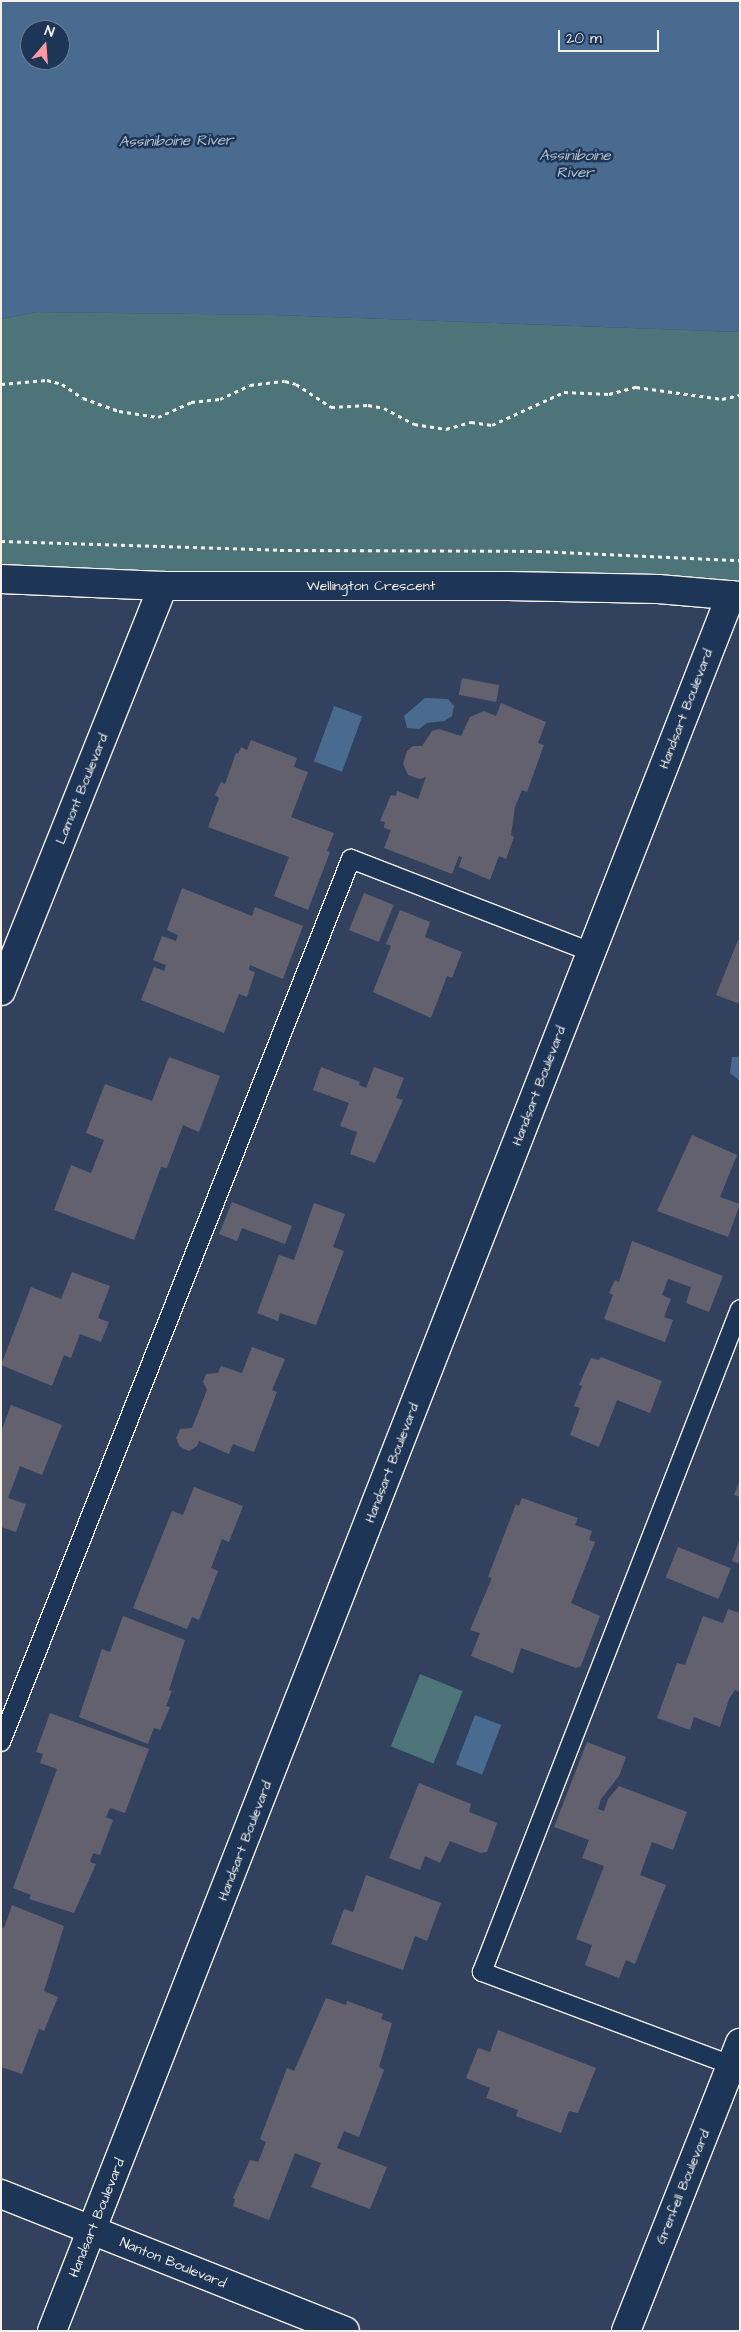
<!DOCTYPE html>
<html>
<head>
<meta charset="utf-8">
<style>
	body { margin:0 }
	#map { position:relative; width:741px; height:2332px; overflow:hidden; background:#32425e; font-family:"Architects Daughter",sans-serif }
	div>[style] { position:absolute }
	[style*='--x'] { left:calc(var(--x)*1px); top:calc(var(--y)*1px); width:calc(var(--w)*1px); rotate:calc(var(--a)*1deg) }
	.green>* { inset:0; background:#4c7479; transform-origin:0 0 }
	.water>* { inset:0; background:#4a6b90; transform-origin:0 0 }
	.building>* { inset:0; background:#64616e; transform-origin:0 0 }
	.path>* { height:3px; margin-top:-1.5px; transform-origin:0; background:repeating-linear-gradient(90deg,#f4f1e8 0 4px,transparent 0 8px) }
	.roads { filter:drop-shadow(1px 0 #f4f1e8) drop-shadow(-1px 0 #f4f1e8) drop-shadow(0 1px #f4f1e8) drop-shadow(0 -1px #f4f1e8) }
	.lane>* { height:18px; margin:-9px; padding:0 9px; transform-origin:9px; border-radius:9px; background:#1d3557 }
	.street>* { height:28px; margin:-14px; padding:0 14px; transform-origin:14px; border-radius:14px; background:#1d3557 }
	span { translate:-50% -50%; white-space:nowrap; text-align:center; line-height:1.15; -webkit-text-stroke:5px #1d3557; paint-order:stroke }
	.street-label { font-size:14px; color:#f4f1e8 }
	.water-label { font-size:15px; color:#b8c2c9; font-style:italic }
	.frame { position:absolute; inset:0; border:2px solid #f4f1e8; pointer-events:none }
	.north { position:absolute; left:20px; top:20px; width:50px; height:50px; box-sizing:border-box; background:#1d3557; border:1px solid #738091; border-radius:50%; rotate:18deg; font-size:14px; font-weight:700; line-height:20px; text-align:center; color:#f4f1e8 }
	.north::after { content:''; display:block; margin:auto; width:18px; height:22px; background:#ff9aa2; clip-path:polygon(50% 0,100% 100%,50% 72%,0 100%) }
	.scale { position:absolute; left:558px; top:30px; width:101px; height:22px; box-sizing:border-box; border:2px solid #f4f1e8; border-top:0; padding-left:6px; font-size:15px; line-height:18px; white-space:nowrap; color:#f4f1e8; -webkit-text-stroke:4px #1d3557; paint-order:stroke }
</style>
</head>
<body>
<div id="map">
	<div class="green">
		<i style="clip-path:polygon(36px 312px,275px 315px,740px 332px,740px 596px,1px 579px,1px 319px)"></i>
		<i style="left:420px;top:1674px;width:46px;height:78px;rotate:22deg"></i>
	</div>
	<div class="water">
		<i style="clip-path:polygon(evenodd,1px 1px,740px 1px,740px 332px,275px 315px,36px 312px,1px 319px,1px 1px,30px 30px,60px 30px,60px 60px,30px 60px,30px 30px)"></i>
		<i style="clip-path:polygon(425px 698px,448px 699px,454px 706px,452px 716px,444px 721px,427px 723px,419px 729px,407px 728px,404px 716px)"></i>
		<i style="left:334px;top:706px;width:30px;height:59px;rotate:20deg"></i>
		<i style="clip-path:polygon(732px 1057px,740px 1057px,740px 1081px,730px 1073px)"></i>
		<i style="left:475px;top:1715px;width:28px;height:53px;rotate:21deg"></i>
	</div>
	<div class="building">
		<i style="left:462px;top:678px;width:38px;height:17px;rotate:11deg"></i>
		<i style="clip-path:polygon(501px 703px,546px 722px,538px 743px,544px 745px,527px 792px,522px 790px,515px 807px,511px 835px,514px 837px,506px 859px,499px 856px,490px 880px,459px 867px,462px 857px,459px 856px,452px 874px,384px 848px,391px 830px,384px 828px,385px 822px,380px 821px,391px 795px,396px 796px,397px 791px,418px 799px,426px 777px,420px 779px,408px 775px,403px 764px,407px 751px,413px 746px,422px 746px,432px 731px,439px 729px,461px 736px,470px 717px,484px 711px,496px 716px)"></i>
		<i style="clip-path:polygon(251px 740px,297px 758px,294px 767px,308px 772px,291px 817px,334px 833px,327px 851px,330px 852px,308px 910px,274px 896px,289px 857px,208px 827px,219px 798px,215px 795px,221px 782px,225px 784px,236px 753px,238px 754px,241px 747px,247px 750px)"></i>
		<i style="clip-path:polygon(182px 888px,252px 916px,255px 907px,303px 926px,283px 979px,250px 965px,249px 970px,255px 972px,247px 997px,239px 994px,224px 1033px,141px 1000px,154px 967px,164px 971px,166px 965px,153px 960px,162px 936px,176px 941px,178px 935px,167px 930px)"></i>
		<i style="left:364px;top:893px;width:32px;height:40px;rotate:22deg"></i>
		<i style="clip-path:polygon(400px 910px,430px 922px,425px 937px,462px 952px,452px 978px,447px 976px,431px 1018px,373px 992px,391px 946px,386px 944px)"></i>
		<i style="clip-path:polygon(738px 940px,740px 941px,740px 1004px,716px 995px)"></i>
		<i style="clip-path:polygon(169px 1057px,220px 1076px,199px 1132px,183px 1125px,167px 1168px,161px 1167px,134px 1240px,54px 1210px,71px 1165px,91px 1173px,104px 1140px,86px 1133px,105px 1084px,152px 1101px)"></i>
		<i style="clip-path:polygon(321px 1067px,360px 1082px,359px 1085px,366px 1088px,374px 1067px,404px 1078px,396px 1098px,403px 1100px,375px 1163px,350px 1154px,357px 1132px,340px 1126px,349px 1103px,313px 1090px)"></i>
		<i style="clip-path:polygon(692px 1135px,737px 1155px,720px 1197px,740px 1204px,728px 1237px,657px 1211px)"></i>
		<i style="clip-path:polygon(232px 1202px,292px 1226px,285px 1244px,242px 1228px,237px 1241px,219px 1234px)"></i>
		<i style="clip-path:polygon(314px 1203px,345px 1214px,333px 1247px,344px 1251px,316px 1325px,280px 1313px,278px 1321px,257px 1313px,279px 1255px,294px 1260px)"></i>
		<i style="clip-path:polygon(632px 1241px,723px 1276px,709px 1312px,686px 1303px,691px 1287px,668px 1279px,662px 1295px,671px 1299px,664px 1317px,673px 1320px,665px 1342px,604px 1319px,613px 1295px,609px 1293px,615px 1280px,619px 1282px)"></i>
		<i style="clip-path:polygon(72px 1272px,110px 1286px,98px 1318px,109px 1322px,101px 1342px,80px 1334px,71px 1358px,64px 1355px,52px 1386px,1px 1365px,31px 1287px,61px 1299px)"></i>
		<i style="clip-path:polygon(252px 1347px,285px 1359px,272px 1390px,277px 1392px,254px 1452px,233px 1444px,229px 1454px,199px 1441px,197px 1446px,189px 1451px,180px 1447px,176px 1438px,180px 1429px,192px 1428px,207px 1390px,203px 1382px,206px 1374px,218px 1373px,221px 1366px,242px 1373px)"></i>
		<i style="clip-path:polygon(601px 1357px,662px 1381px,650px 1413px,617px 1400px,599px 1447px,570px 1435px,580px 1408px,574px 1406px,582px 1386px,579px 1385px,591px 1358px,599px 1360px)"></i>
		<i style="clip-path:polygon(11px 1405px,62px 1425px,42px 1475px,20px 1466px,8px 1498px,26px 1504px,16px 1532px,1px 1527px,1px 1432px)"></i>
		<i style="clip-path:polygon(740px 1480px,740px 1497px,734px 1495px)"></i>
		<i style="clip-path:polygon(194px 1487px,243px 1506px,229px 1542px,222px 1539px,211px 1568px,218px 1571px,199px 1620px,192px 1617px,187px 1629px,133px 1608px,172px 1511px,183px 1515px)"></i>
		<i style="clip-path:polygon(522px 1498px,578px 1518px,575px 1525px,592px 1531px,589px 1540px,595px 1542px,571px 1603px,600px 1616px,581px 1666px,576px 1668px,521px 1648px,513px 1673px,471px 1656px,480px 1633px,470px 1630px,492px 1578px,488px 1577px,516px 1504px,519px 1506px)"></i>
		<i style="clip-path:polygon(739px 1541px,740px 1541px,740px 1564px,732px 1561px)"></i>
		<i style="left:678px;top:1547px;width:57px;height:33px;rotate:22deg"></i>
		<i style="clip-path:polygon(728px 1609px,740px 1613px,740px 1692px,735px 1690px,729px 1699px,720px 1727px,694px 1717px,690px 1730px,657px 1718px,677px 1663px,685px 1665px,703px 1616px,723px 1623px)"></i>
		<i style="clip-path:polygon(123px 1616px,185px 1640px,169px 1690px,172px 1691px,166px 1706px,170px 1707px,160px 1730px,154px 1728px,148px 1744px,79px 1717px,102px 1649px,110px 1652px)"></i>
		<i style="clip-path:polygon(50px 1713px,149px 1749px,125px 1813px,110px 1808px,106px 1817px,113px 1820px,100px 1855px,93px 1853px,90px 1862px,96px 1864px,74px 1913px,29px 1899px,31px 1895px,13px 1888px,57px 1769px,40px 1763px,43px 1754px,36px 1752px)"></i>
		<i style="clip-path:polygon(587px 1742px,626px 1757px,619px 1776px,601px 1799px,598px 1809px,604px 1811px,608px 1799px,619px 1786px,687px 1812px,673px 1850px,652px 1842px,640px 1875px,666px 1885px,635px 1964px,626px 1960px,619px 1978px,585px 1965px,592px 1945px,576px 1939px,604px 1866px,582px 1858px,589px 1840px,554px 1827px)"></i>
		<i style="clip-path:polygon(419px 1783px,471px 1804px,469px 1812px,497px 1823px,487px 1852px,481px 1853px,450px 1841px,440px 1863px,425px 1856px,420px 1870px,389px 1858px)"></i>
		<i style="clip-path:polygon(366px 1875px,441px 1903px,427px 1941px,415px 1936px,403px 1970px,331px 1944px,344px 1909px,353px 1912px)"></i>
		<i style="clip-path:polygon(12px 1905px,64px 1926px,44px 1991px,58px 1997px,44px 2031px,39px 2029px,22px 2074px,1px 2067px,1px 1927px,4px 1928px)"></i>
		<i style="clip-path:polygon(326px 1998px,346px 2005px,347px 2001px,383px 2014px,381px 2019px,392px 2023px,379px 2067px,384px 2070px,359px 2137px,344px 2131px,337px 2148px,387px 2167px,370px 2209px,311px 2187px,321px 2163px,295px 2153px,269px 2220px,233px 2206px,235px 2199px,233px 2198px,250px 2160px,258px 2162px,266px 2142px,260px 2139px,287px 2068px,294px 2071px)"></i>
		<i style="clip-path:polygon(498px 2030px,596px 2068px,578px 2113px,569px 2111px,561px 2133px,516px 2116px,518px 2110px,486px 2098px,490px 2088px,466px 2078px,478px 2048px,490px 2052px)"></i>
	</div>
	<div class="path">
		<i style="--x:1;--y:384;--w:46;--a:-5"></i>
		<i style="--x:47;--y:380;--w:16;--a:15"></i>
		<i style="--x:62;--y:384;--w:25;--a:34"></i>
		<i style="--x:83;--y:398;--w:38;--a:20"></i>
		<i style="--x:119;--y:411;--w:39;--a:9"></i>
		<i style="--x:158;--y:417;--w:36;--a:-24"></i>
		<i style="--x:191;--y:402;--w:29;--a:-6"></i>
		<i style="--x:220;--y:399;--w:33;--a:-25"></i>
		<i style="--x:250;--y:385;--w:35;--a:-7"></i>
		<i style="--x:285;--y:381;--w:11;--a:15"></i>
		<i style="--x:296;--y:384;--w:42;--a:33.3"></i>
		<i style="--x:331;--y:407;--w:37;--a:-3"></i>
		<i style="--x:368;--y:405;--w:16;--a:11"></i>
		<i style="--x:384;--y:408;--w:34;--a:28"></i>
		<i style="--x:414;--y:424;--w:32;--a:9"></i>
		<i style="--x:446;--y:429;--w:26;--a:-16"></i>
		<i style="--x:471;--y:422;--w:21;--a:8"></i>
		<i style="--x:492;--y:425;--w:79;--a:-24.6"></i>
		<i style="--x:564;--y:392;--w:45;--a:2.5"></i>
		<i style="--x:609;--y:394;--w:28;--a:-15"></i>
		<i style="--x:636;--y:387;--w:87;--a:7.9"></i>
		<i style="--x:722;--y:399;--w:18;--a:-13"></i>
		<i style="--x:1;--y:541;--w:279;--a:1.8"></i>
		<i style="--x:280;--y:550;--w:258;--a:0.2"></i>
		<i style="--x:538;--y:551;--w:202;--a:2.6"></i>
	</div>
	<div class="roads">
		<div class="lane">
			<i style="--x:1;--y:1742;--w:950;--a:-68.38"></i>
			<i style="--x:351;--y:859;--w:257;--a:21.2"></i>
			<i style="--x:731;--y:2065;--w:266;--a:-159.5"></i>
			<i style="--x:482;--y:1972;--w:711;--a:-68.74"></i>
		</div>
		<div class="street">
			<i style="--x:1;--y:579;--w:162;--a:2.5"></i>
			<i style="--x:163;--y:586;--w:345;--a:0"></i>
			<i style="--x:508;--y:586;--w:150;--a:1.1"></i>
			<i style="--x:658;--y:589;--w:82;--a:4.9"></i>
			<i style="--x:1;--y:991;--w:436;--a:-68.2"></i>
			<i style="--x:1;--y:2194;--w:370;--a:21.7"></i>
			<i style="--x:52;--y:2331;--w:1864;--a:-68.64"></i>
			<i style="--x:626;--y:2331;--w:310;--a:-68.4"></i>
		</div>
	</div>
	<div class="street-label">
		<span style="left:371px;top:586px">Wellington Crescent</span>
		<span style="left:686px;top:709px;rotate:-69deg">Handsart Boulevard</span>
		<span style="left:82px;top:789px;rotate:-68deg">Lamont Boulevard</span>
		<span style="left:539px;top:1086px;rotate:-69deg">Handsart Boulevard</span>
		<span style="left:392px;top:1463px;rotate:-69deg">Handsart Boulevard</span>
		<span style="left:245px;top:1841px;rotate:-69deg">Handsart Boulevard</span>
		<span style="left:683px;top:2187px;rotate:-68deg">Grenfell Boulevard</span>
		<span style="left:97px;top:2218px;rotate:-68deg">Handsart Boulevard</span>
		<span style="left:173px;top:2263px;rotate:22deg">Nanton Boulevard</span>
	</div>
	<div class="water-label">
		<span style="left:176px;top:141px;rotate:-1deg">Assiniboine River</span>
		<span style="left:575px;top:164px">Assiniboine<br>River</span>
	</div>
	<div class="frame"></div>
	<div class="north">N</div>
	<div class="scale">20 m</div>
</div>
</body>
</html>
